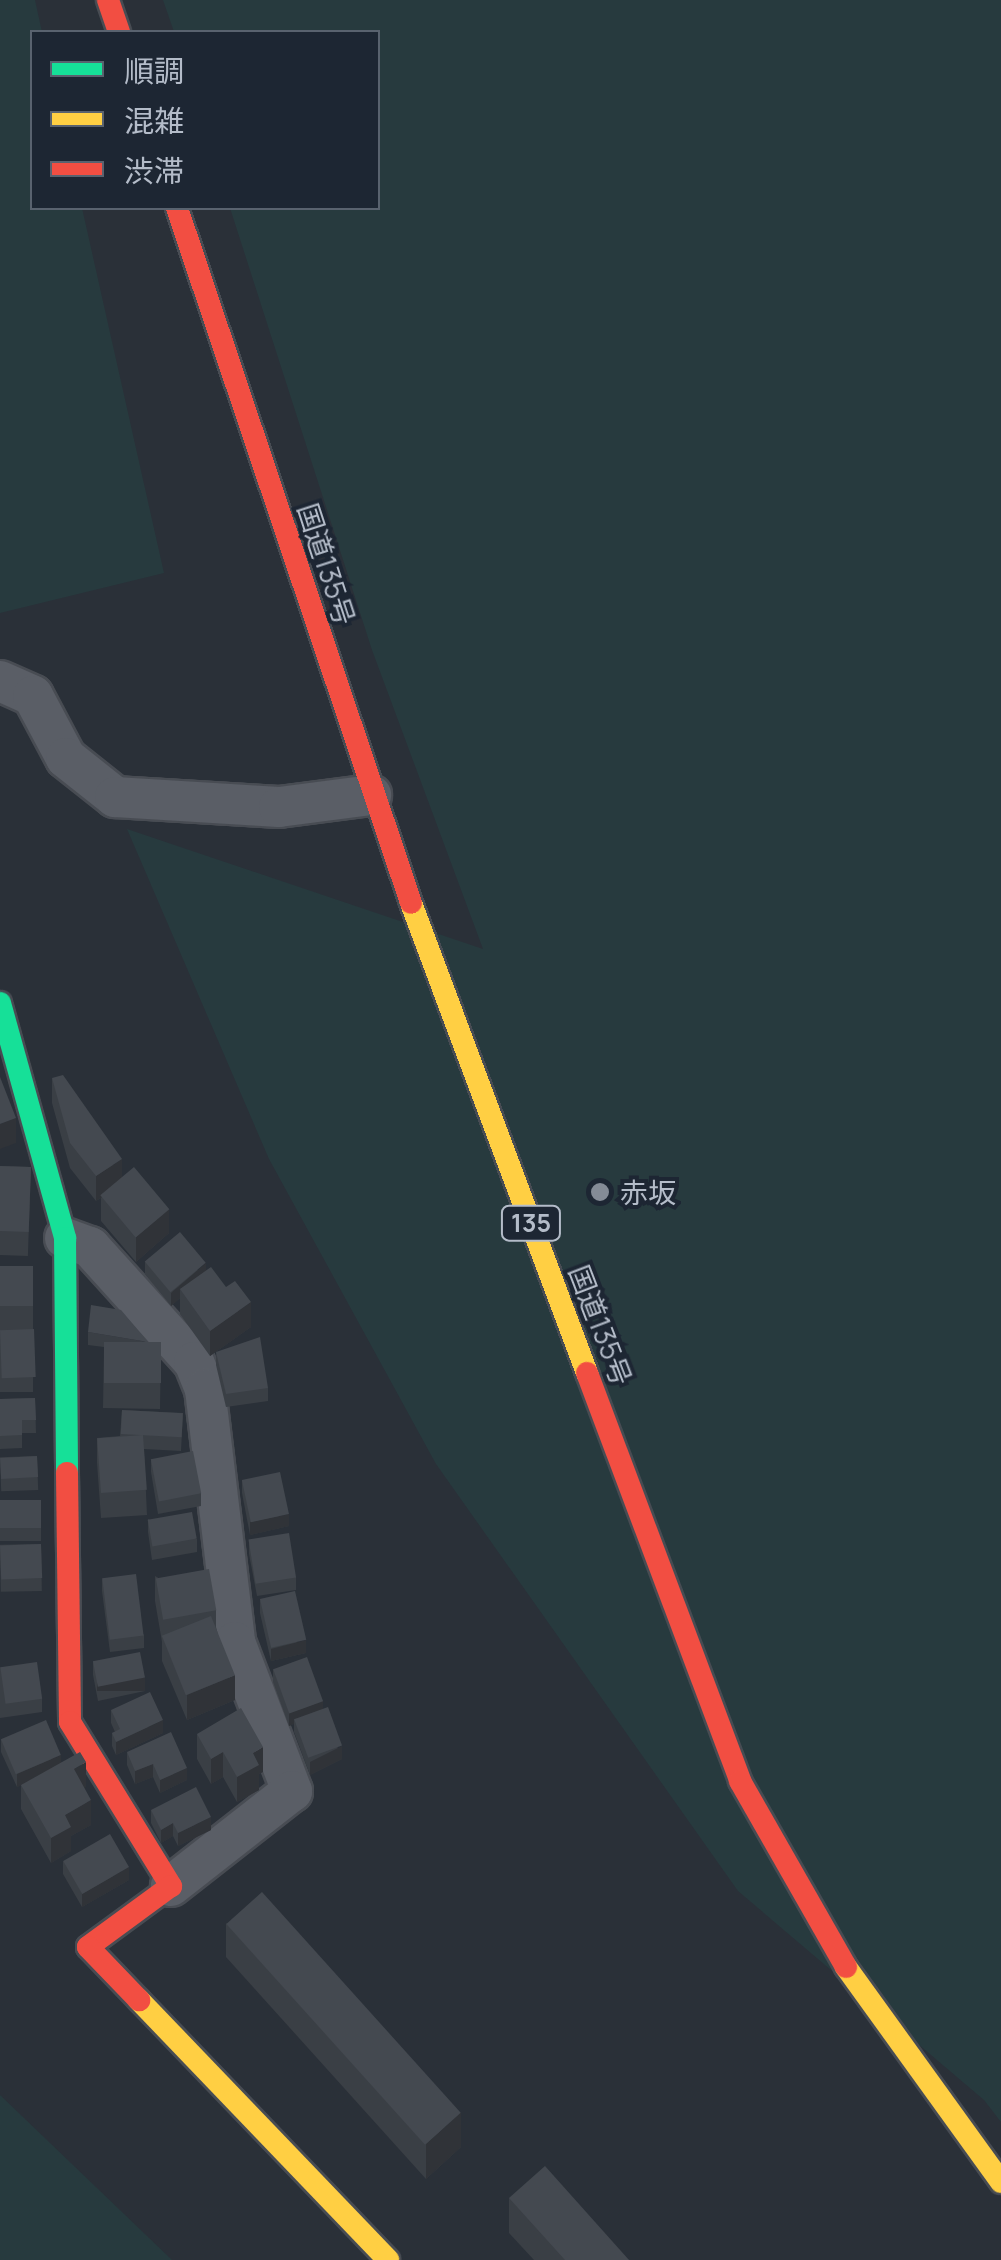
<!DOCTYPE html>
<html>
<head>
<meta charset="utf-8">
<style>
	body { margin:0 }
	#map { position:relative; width:1001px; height:2260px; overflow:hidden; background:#2a3038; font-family:Manrope,"Noto Sans JP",sans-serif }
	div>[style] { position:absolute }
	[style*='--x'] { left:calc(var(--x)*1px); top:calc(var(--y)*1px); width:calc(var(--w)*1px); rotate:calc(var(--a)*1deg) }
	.green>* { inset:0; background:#273a3e }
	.roads { filter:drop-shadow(2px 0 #484c53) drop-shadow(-2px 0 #484c53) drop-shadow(0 2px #484c53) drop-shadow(0 -2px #484c53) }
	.street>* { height:40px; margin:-20px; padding:0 20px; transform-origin:20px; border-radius:20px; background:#5a5e66 }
	.fast>* { height:22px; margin:-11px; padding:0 11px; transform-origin:11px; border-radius:11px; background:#16e098 }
	.slow>* { height:22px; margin:-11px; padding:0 11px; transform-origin:11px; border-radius:11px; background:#ffcf43 }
	.jam>* { height:22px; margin:-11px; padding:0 11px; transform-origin:11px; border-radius:11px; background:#f24e42 }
	.wall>* { inset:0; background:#3a3f45; transform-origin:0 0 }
	.shaded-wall>* { inset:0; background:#303338; transform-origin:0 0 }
	.building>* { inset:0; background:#444950; transform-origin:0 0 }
	.dots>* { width:28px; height:28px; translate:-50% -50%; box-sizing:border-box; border:5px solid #1d2633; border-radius:50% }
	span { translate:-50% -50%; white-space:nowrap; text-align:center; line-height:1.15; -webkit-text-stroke:8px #1d2633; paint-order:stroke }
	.shield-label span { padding:2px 8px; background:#1d2633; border:2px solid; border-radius:8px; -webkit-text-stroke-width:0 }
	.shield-label { font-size:25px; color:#b4bcc9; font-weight:700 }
	.street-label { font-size:28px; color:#b4bcc9 }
	.poi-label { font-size:28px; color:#b4bcc9 }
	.left { translate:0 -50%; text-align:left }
	.legend { position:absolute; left:30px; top:30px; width:350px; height:180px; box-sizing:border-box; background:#1d2633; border:2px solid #59626f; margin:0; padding:12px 18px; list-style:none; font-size:30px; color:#b4bcc9 }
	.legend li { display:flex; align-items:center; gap:20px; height:50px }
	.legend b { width:50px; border:2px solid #59626f }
</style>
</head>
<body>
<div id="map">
	<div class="green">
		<i style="clip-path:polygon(0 0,35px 0,42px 32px,32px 32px,32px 208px,82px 208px,164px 573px,0 613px)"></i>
		<i style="clip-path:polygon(163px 0,1001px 0,1001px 2122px,984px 2100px,738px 1891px,436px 1464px,269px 1159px,127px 829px,483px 949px,372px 650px,230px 208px,378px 208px,378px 32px,174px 32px)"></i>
		<i style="clip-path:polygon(0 2095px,172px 2260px,0 2260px)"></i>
	</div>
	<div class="roads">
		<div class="street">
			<i style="--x:0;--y:681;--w:36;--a:24"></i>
			<i style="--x:33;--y:696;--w:70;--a:62"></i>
			<i style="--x:66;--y:758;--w:63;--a:38.5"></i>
			<i style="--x:115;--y:797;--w:164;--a:3.5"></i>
			<i style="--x:279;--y:807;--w:93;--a:-7.4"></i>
			<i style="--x:65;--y:1238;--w:27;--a:20"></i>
			<i style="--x:90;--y:1247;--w:155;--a:47.9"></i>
			<i style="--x:194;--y:1362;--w:29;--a:68"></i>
			<i style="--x:205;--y:1389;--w:255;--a:83.2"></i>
			<i style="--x:235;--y:1642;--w:160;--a:69.1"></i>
			<i style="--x:292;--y:1791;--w:154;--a:141.9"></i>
		</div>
		<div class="fast">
			<i style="--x:0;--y:1003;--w:244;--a:74.5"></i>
			<i style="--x:65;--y:1238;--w:235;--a:89.5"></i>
		</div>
		<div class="slow">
			<i style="--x:411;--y:903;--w:502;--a:69.47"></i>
			<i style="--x:846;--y:1967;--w:265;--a:54.2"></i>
			<i style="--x:139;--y:2000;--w:360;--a:46.2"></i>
		</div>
		<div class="jam">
			<i style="--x:108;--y:0;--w:34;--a:71"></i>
			<i style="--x:177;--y:208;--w:733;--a:71.39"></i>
			<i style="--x:587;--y:1373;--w:436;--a:69.4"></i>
			<i style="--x:740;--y:1781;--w:214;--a:60.3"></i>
			<i style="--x:67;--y:1473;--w:249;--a:89.3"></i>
			<i style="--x:70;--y:1722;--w:193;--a:58.4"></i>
			<i style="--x:171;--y:1886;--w:103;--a:143.7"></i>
			<i style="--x:88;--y:1947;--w:74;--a:46.1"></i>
		</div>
	</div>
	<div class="wall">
		<i style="clip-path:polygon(52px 1078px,122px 1178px,169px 1233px,136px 1262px,101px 1221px,101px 1198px,96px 1201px,70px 1168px,52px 1103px)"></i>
		<i style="left:0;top:1166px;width:31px;height:89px;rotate:2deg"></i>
		<i style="clip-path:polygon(145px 1262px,206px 1271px,251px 1327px,210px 1356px,180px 1314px,180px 1298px,171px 1306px,145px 1274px)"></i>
		<i style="left:0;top:1266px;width:33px;height:126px"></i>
		<i style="clip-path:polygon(88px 1332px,148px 1342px,161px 1342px,160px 1409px,103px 1408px,104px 1347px,88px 1345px)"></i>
		<i style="clip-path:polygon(216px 1352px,268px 1388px,268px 1401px,226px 1407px,216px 1365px)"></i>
		<i style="clip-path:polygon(35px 1398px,36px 1433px,22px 1433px,22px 1448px,0 1449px,0 1399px)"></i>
		<i style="clip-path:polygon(122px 1410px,183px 1413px,181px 1451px,144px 1449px,147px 1515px,101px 1518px,97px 1463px,97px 1438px,120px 1436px)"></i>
		<i style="left:37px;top:1456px;width:34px;height:37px;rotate:88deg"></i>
		<i style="clip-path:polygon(151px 1459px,201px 1493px,201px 1506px,158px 1514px,151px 1472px)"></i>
		<i style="clip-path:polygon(242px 1480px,289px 1526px,250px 1535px,242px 1493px)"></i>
		<i style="left:0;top:1500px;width:41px;height:41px"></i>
		<i style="clip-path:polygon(148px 1519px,197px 1539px,197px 1552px,152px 1560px,148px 1532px)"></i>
		<i style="clip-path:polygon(249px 1541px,296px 1577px,296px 1590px,257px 1596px,249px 1554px)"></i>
		<i style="left:41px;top:1544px;width:47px;height:41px;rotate:89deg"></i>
		<i style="clip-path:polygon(155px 1576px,216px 1610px,216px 1627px,235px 1700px,187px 1720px,162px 1661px,162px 1642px,155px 1601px)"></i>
		<i style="clip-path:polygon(102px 1578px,144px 1635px,144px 1648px,110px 1652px,102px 1591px)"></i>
		<i style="clip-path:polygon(260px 1600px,306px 1653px,271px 1661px,260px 1613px)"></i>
		<i style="clip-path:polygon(93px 1662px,145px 1691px,98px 1701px,93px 1675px)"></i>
		<i style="clip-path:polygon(0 1667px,42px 1699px,42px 1712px,0 1718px)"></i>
		<i style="clip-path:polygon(273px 1669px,323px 1709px,342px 1759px,310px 1775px,294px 1732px,294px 1724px,289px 1726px,273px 1682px)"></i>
		<i style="clip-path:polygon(111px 1710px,163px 1733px,116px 1755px,112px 1746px,112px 1733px,115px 1732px,111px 1723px)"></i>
		<i style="clip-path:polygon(197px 1734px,263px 1772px,259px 1774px,259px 1790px,237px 1802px,223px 1777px,211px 1784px,197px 1759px)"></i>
		<i style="clip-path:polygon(1px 1739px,61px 1762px,86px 1787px,84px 1787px,91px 1825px,71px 1836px,71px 1851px,51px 1863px,21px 1809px,21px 1785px,17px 1787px,1px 1752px)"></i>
		<i style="clip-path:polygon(127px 1752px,187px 1780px,160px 1793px,153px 1777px,135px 1784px,127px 1765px)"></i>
		<i style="clip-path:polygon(151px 1810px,211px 1830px,178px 1846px,173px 1836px,161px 1843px,151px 1823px)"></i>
		<i style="clip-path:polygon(63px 1861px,129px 1880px,82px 1907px,63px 1874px)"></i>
		<i style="clip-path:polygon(226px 1923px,461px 2147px,426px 2179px,226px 1957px)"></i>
		<i style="clip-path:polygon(509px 2198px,629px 2260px,534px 2260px,509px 2233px)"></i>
	</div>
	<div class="shaded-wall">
		<i style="clip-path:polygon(16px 1118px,16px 1143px,0 1149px,0 1124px)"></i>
		<i style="clip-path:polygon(122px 1159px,122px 1184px,96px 1201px,96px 1176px)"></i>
		<i style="clip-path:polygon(169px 1209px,169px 1233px,136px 1262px,136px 1237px)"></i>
		<i style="clip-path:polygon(206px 1263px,206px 1276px,180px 1289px,180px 1298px,171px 1306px,171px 1293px)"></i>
		<i style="clip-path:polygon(251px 1302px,251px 1327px,210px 1356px,210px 1331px)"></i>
		<i style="clip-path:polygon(289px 1514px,289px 1526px,250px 1535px,250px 1522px)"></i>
		<i style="clip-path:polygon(306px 1640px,306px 1653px,271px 1661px,271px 1649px)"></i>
		<i style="clip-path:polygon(235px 1675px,235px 1700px,187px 1720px,187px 1695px)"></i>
		<i style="left:145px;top:1678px;width:13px;height:48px;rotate:90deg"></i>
		<i style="clip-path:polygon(323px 1701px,323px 1714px,294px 1719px,294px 1724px,289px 1726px,289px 1713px)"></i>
		<i style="clip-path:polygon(163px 1720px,163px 1733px,116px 1755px,116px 1742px)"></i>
		<i style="clip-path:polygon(342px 1746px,342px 1759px,310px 1775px,310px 1762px)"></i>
		<i style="clip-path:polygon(263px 1747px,263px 1772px,259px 1774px,259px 1790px,237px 1802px,237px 1777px,253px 1753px)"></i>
		<i style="clip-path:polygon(223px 1752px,223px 1777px,211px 1784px,211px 1759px)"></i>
		<i style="clip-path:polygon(61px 1755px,61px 1768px,17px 1787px,17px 1774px)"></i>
		<i style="clip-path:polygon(86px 1762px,86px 1787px,74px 1793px,74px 1769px)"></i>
		<i style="clip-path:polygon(153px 1764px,153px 1777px,135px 1784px,135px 1771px)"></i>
		<i style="clip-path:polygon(187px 1768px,187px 1780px,160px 1793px,160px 1780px)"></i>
		<i style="clip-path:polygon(91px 1800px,91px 1825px,71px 1836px,71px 1851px,51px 1863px,51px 1838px,65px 1815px)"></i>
		<i style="clip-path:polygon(211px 1817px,211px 1830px,178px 1846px,178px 1833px)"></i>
		<i style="clip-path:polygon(173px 1823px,173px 1836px,161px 1843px,161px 1830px)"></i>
		<i style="clip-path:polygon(129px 1867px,129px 1880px,82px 1907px,82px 1894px)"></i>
		<i style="clip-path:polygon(461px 2112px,461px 2147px,426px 2179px,426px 2144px)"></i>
	</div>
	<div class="building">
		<i style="clip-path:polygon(63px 1075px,122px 1159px,96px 1176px,70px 1143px,52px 1078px)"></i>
		<i style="clip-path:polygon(0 1077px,16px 1118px,0 1124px)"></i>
		<i style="left:0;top:1166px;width:31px;height:65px;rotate:2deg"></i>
		<i style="left:134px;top:1167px;width:55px;height:44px;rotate:50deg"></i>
		<i style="left:180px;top:1232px;width:40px;height:46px;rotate:50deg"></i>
		<i style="left:0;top:1266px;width:33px;height:40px"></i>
		<i style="clip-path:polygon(211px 1267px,226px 1287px,235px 1281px,251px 1302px,210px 1331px,180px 1289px)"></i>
		<i style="clip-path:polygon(91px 1305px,121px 1310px,148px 1342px,88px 1332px)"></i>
		<i style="left:34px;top:1329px;width:48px;height:34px;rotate:88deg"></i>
		<i style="clip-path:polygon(260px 1337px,268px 1388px,226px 1394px,216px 1352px)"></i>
		<i style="left:104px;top:1342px;width:57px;height:41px"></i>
		<i style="clip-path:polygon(35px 1398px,36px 1420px,22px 1420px,22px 1435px,0 1436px,0 1399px)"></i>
		<i style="left:122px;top:1410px;width:61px;height:24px;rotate:3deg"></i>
		<i style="left:143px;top:1435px;width:55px;height:46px;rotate:86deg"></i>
		<i style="left:193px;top:1451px;width:43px;height:43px;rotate:79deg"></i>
		<i style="left:37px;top:1456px;width:21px;height:37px;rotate:87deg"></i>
		<i style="left:280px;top:1472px;width:43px;height:39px;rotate:78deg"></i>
		<i style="left:0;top:1500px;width:41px;height:28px"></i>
		<i style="left:192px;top:1512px;width:27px;height:45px;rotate:80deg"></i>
		<i style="left:289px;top:1533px;width:45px;height:41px;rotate:81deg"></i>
		<i style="left:41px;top:1544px;width:34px;height:41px;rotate:88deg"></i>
		<i style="left:209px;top:1569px;width:42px;height:54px;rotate:80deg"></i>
		<i style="left:136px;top:1574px;width:62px;height:34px;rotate:83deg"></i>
		<i style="left:295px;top:1591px;width:50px;height:36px;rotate:77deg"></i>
		<i style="left:211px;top:1616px;width:64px;height:53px;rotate:68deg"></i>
		<i style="left:140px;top:1652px;width:26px;height:48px;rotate:79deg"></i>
		<i style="left:307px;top:1657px;width:47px;height:36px;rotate:70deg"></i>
		<i style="left:37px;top:1662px;width:37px;height:37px;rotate:82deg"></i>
		<i style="clip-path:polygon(150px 1692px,163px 1720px,116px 1742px,112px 1733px,120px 1729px,111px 1710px)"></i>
		<i style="left:328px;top:1707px;width:41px;height:36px;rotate:70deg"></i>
		<i style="clip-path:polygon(241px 1708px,263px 1747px,253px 1753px,259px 1765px,237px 1777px,223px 1752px,211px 1759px,197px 1734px)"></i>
		<i style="left:46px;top:1720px;width:38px;height:49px;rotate:67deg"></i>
		<i style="clip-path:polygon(171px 1732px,187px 1768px,160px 1780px,153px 1764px,135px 1771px,127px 1752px)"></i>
		<i style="clip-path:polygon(80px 1752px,86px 1762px,74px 1769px,91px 1800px,65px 1815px,71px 1827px,51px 1838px,21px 1785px)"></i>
		<i style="clip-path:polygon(196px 1787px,211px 1817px,178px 1833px,173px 1823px,161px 1830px,151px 1810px)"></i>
		<i style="left:110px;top:1834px;width:38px;height:54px;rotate:60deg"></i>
		<i style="left:262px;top:1892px;width:297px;height:48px;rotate:48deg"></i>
		<i style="clip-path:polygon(545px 2166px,629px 2260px,565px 2260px,509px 2198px)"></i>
	</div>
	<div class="dots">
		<i style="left:600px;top:1192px;background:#848b96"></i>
	</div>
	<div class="shield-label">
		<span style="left:531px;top:1223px">135</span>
	</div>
	<div class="street-label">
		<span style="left:327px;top:564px;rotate:72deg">国道135号</span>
		<span style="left:601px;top:1325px;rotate:69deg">国道135号</span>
	</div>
	<div class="poi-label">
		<span class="left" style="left:620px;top:1192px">赤坂</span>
	</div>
	<ul class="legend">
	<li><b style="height:12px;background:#16e098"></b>順調</li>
	<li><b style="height:12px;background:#ffcf43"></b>混雑</li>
	<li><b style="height:12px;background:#f24e42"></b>渋滞</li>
	</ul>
</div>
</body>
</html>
